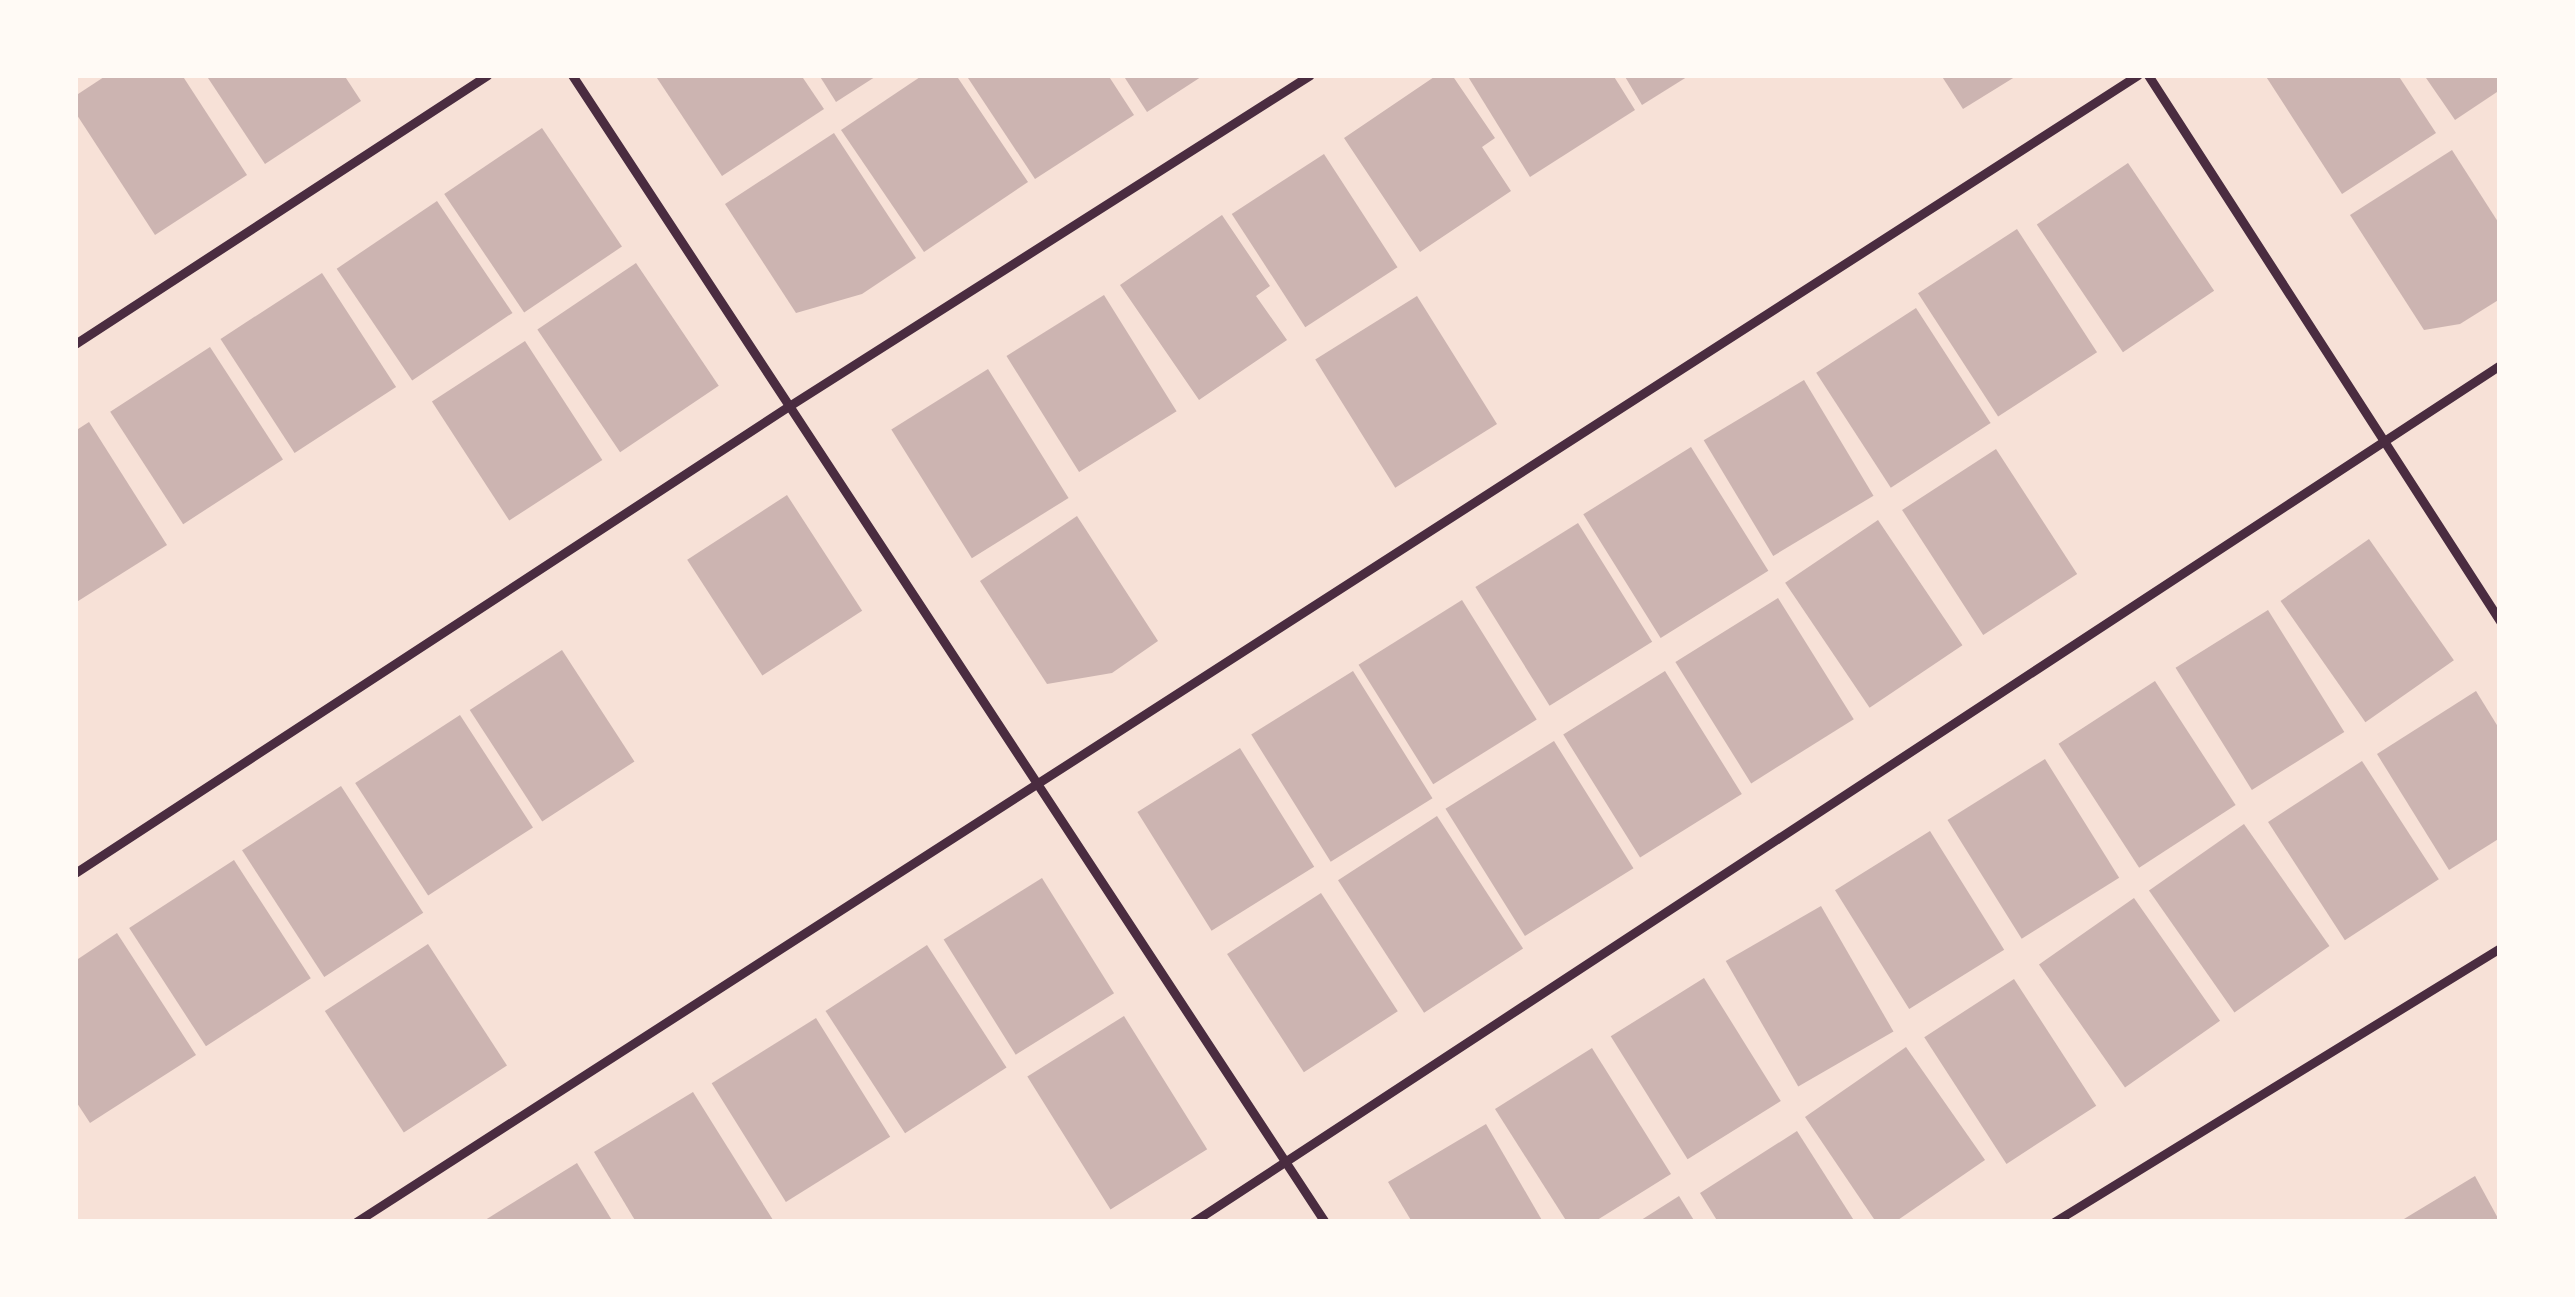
<!DOCTYPE html>
<html>
<head>
<meta charset="utf-8">
<style>
	body { margin:0 }
	#map { position:relative; width:2575px; height:1297px; overflow:hidden; background:#f7e1d7; font-family:Bitter,serif }
	div>[style] { position:absolute }
	[style*='--x'] { left:calc(var(--x)*1px); top:calc(var(--y)*1px); width:calc(var(--w)*1px); rotate:calc(var(--a)*1deg) }
	.building>* { inset:0; background:#ccb4b1; transform-origin:0 0 }
	.service>* { height:9px; margin:-4.5px; padding:0 4.5px; transform-origin:4.5px; border-radius:4.5px; background:#4a2c40 }
	span { translate:-50% -50%; white-space:nowrap; text-align:center; line-height:1.15; -webkit-text-stroke:9px #fffaf5; paint-order:stroke }
	.frame { position:absolute; inset:0; border:78px solid #fffaf5; pointer-events:none }
</style>
</head>
<body>
<div id="map">
	<div class="building">
		<i style="clip-path:polygon(107px 75px,182px 75px,247px 175px,155px 235px,75px 112px,75px 96px)"></i>
		<i style="clip-path:polygon(206px 75px,344px 75px,361px 101px,265px 164px)"></i>
		<i style="clip-path:polygon(655px 75px,801px 75px,824px 109px,722px 176px)"></i>
		<i style="clip-path:polygon(819px 75px,878px 75px,836px 102px)"></i>
		<i style="clip-path:polygon(923px 75px,956px 75px,1028px 182px,924px 252px,841px 130px)"></i>
		<i style="clip-path:polygon(966px 75px,1108px 75px,1134px 115px,1035px 179px)"></i>
		<i style="clip-path:polygon(1123px 75px,1204px 75px,1147px 112px)"></i>
		<i style="clip-path:polygon(1437px 75px,1452px 75px,1495px 138px,1482px 147px,1511px 191px,1420px 252px,1344px 138px)"></i>
		<i style="clip-path:polygon(1467px 75px,1613px 75px,1635px 110px,1530px 177px)"></i>
		<i style="clip-path:polygon(1624px 75px,1690px 75px,1642px 105px)"></i>
		<i style="clip-path:polygon(1941px 75px,2018px 75px,1963px 109px)"></i>
		<i style="clip-path:polygon(2265px 75px,2398px 75px,2436px 133px,2342px 194px)"></i>
		<i style="clip-path:polygon(2424px 75px,2500px 75px,2500px 90px,2455px 120px)"></i>
		<i style="left:542px;top:128px;width:143px;height:118px;rotate:56deg"></i>
		<i style="clip-path:polygon(834px 133px,916px 258px,862px 294px,796px 313px,725px 204px)"></i>
		<i style="clip-path:polygon(2452px 150px,2500px 225px,2500px 299px,2460px 324px,2424px 330px,2350px 215px)"></i>
		<i style="left:1324px;top:154px;width:135px;height:110px;rotate:57deg"></i>
		<i style="left:2128px;top:163px;width:154px;height:110px;rotate:56deg"></i>
		<i style="left:437px;top:201px;width:135px;height:121px;rotate:56deg"></i>
		<i style="clip-path:polygon(1222px 215px,1270px 286px,1256px 296px,1287px 340px,1199px 400px,1120px 285px)"></i>
		<i style="left:2017px;top:229px;width:147px;height:118px;rotate:57deg"></i>
		<i style="left:636px;top:263px;width:148px;height:119px;rotate:56deg"></i>
		<i style="left:322px;top:273px;width:136px;height:121px;rotate:57deg"></i>
		<i style="left:1104px;top:295px;width:137px;height:115px;rotate:58deg"></i>
		<i style="left:1417px;top:296px;width:151px;height:120px;rotate:58deg"></i>
		<i style="left:1916px;top:308px;width:137px;height:119px;rotate:57deg"></i>
		<i style="left:525px;top:341px;width:142px;height:111px;rotate:57deg"></i>
		<i style="left:210px;top:347px;width:134px;height:119px;rotate:57deg"></i>
		<i style="left:988px;top:369px;width:152px;height:114px;rotate:58deg"></i>
		<i style="left:1804px;top:380px;width:135px;height:117px;rotate:59deg"></i>
		<i style="clip-path:polygon(89px 422px,167px 545px,75px 603px,75px 431px)"></i>
		<i style="left:1691px;top:447px;width:146px;height:127px;rotate:58deg"></i>
		<i style="left:1996px;top:449px;width:149px;height:112px;rotate:57deg"></i>
		<i style="left:787px;top:495px;width:138px;height:119px;rotate:57deg"></i>
		<i style="clip-path:polygon(1077px 516px,1158px 641px,1112px 673px,1047px 684px,980px 581px)"></i>
		<i style="left:1878px;top:520px;width:151px;height:112px;rotate:56deg"></i>
		<i style="left:1578px;top:523px;width:140px;height:121px;rotate:58deg"></i>
		<i style="left:2369px;top:539px;width:148px;height:108px;rotate:55deg"></i>
		<i style="left:1778px;top:598px;width:143px;height:121px;rotate:58deg"></i>
		<i style="left:1462px;top:600px;width:141px;height:122px;rotate:58deg"></i>
		<i style="left:2268px;top:610px;width:144px;height:109px;rotate:58deg"></i>
		<i style="left:562px;top:650px;width:133px;height:110px;rotate:57deg"></i>
		<i style="left:1353px;top:671px;width:150px;height:120px;rotate:58deg"></i>
		<i style="left:1665px;top:671px;width:145px;height:120px;rotate:58deg"></i>
		<i style="left:2155px;top:681px;width:148px;height:115px;rotate:57deg"></i>
		<i style="clip-path:polygon(2476px 691px,2500px 730px,2500px 838px,2449px 870px,2377px 754px)"></i>
		<i style="left:460px;top:715px;width:134px;height:125px;rotate:57deg"></i>
		<i style="left:1554px;top:741px;width:150px;height:128px;rotate:58deg"></i>
		<i style="left:1240px;top:748px;width:140px;height:121px;rotate:58deg"></i>
		<i style="left:2045px;top:759px;width:140px;height:115px;rotate:58deg"></i>
		<i style="left:2362px;top:761px;width:141px;height:112px;rotate:57deg"></i>
		<i style="left:341px;top:786px;width:151px;height:118px;rotate:57deg"></i>
		<i style="left:1437px;top:816px;width:158px;height:118px;rotate:57deg"></i>
		<i style="left:2244px;top:824px;width:149px;height:116px;rotate:55deg"></i>
		<i style="left:1930px;top:831px;width:140px;height:112px;rotate:58deg"></i>
		<i style="left:234px;top:860px;width:141px;height:125px;rotate:57deg"></i>
		<i style="left:1042px;top:878px;width:136px;height:116px;rotate:58deg"></i>
		<i style="left:1321px;top:893px;width:141px;height:112px;rotate:57deg"></i>
		<i style="left:2134px;top:898px;width:150px;height:116px;rotate:55deg"></i>
		<i style="left:1821px;top:906px;width:145px;height:110px;rotate:60deg"></i>
		<i style="clip-path:polygon(117px 933px,196px 1055px,90px 1123px,75px 1100px,75px 961px)"></i>
		<i style="left:428px;top:944px;width:145px;height:123px;rotate:57deg"></i>
		<i style="left:927px;top:945px;width:146px;height:121px;rotate:57deg"></i>
		<i style="left:1704px;top:978px;width:145px;height:110px;rotate:58deg"></i>
		<i style="left:2014px;top:979px;width:151px;height:107px;rotate:57deg"></i>
		<i style="left:1124px;top:1016px;width:157px;height:114px;rotate:58deg"></i>
		<i style="left:816px;top:1018px;width:140px;height:123px;rotate:58deg"></i>
		<i style="clip-path:polygon(1906px 1047px,1985px 1160px,1895px 1222px,1876px 1222px,1805px 1117px)"></i>
		<i style="clip-path:polygon(1592px 1048px,1671px 1174px,1594px 1222px,1567px 1222px,1495px 1109px)"></i>
		<i style="clip-path:polygon(693px 1092px,773px 1220px,769px 1222px,636px 1222px,594px 1152px)"></i>
		<i style="clip-path:polygon(1486px 1124px,1543px 1222px,1412px 1222px,1388px 1182px)"></i>
		<i style="clip-path:polygon(1797px 1131px,1855px 1222px,1718px 1222px,1700px 1193px)"></i>
		<i style="clip-path:polygon(577px 1163px,613px 1222px,482px 1222px)"></i>
		<i style="clip-path:polygon(2475px 1176px,2500px 1222px,2399px 1222px)"></i>
		<i style="clip-path:polygon(1679px 1196px,1695px 1222px,1638px 1222px)"></i>
	</div>
	<div class="service">
		<i style="--x:572;--y:75;--w:1372;--a:56.72"></i>
		<i style="--x:2148;--y:75;--w:650;--a:57.19"></i>
		<i style="--x:75;--y:344;--w:492;--a:-33.1"></i>
		<i style="--x:75;--y:873;--w:853;--a:-33.19"></i>
		<i style="--x:789;--y:406;--w:617;--a:-32.43"></i>
		<i style="--x:356;--y:1222;--w:2119;--a:-32.77"></i>
		<i style="--x:1193;--y:1222;--w:1563;--a:-33.25"></i>
		<i style="--x:2054;--y:1222;--w:523;--a:-31.56"></i>
	</div>
	<div class="frame"></div>
</div>
</body>
</html>
